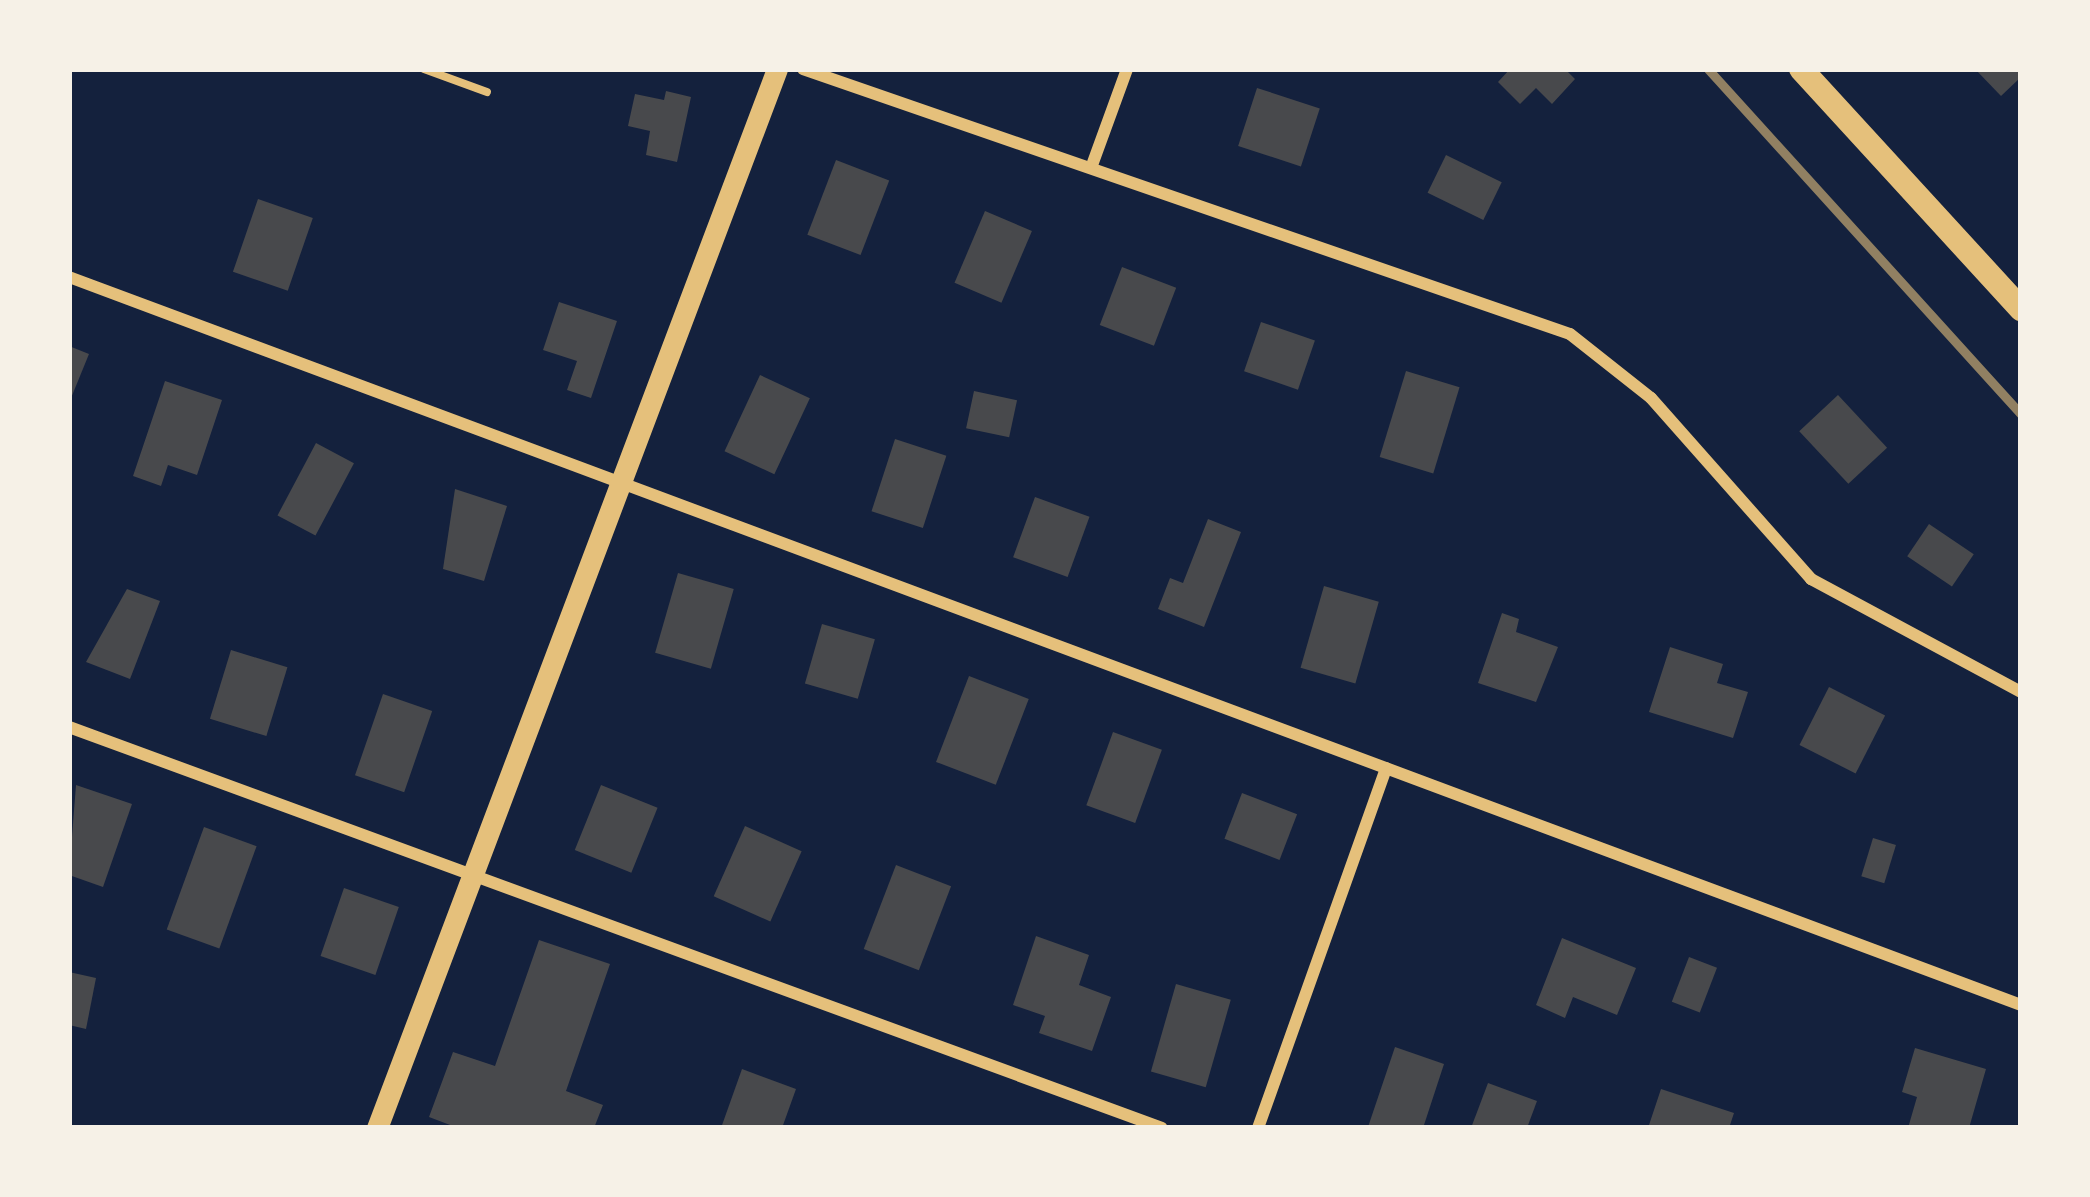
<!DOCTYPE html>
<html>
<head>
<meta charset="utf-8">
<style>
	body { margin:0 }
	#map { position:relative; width:2090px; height:1197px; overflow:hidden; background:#14213d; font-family:"Public Sans",sans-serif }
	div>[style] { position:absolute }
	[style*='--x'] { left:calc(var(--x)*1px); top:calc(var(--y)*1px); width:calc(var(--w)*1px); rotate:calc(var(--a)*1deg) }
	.building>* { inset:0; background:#48494c; transform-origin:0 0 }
	.service>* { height:8px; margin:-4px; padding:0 4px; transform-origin:4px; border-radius:4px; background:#e5c07b }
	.minor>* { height:12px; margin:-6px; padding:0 6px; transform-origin:6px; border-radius:6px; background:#e5c07b }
	.tertiary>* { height:21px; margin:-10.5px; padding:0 10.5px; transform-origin:10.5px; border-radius:10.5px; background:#e5c07b }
	.secondary>* { height:24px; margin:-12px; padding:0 12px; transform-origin:12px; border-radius:12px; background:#e5c07b }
	.rail>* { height:9px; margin:-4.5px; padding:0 4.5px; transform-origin:4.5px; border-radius:4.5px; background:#918062 }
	span { translate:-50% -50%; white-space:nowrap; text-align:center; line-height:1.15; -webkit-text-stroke:9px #f6f1e7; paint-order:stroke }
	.frame { position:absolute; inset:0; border:72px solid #f6f1e7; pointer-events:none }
</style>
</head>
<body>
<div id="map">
	<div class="building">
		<i style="clip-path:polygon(1510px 69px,1565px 69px,1575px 79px,1552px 104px,1536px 88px,1520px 104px,1498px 82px)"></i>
		<i style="clip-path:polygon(1975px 69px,2021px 69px,2021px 77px,2001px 96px)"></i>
		<i style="left:1257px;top:88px;width:66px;height:61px;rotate:18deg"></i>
		<i style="clip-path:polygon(666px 91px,691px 97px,677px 162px,646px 155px,650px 131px,628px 126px,635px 94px,664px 100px)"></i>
		<i style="left:1446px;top:155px;width:62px;height:42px;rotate:26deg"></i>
		<i style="left:836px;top:160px;width:57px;height:80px;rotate:21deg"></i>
		<i style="left:258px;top:199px;width:58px;height:77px;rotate:19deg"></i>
		<i style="left:985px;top:211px;width:51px;height:78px;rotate:23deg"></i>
		<i style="left:1122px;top:267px;width:58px;height:62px;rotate:21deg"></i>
		<i style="clip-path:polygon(559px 302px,617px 321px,591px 398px,567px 390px,577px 361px,543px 350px)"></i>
		<i style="left:1261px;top:322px;width:57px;height:52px;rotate:19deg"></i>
		<i style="clip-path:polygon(69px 346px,89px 354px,69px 403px)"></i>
		<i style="left:1406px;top:371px;width:56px;height:90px;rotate:17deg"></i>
		<i style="left:760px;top:375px;width:55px;height:84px;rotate:25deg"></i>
		<i style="clip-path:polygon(165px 381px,222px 400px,197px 475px,168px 465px,161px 486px,133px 476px)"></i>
		<i style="left:974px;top:391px;width:44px;height:38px;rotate:12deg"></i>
		<i style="left:1838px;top:395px;width:72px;height:53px;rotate:47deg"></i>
		<i style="left:895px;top:439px;width:54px;height:76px;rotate:18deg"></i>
		<i style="left:316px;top:443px;width:43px;height:82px;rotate:28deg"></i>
		<i style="clip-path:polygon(455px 489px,507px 506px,484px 581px,443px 569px)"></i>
		<i style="left:1035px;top:497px;width:58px;height:64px;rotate:20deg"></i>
		<i style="clip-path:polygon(1208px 519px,1241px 532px,1204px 627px,1158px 609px,1170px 578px,1183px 583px)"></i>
		<i style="left:1929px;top:524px;width:54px;height:39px;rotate:34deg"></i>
		<i style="left:678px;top:573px;width:58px;height:83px;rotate:16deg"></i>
		<i style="left:1324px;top:586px;width:57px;height:85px;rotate:16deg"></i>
		<i style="clip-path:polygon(127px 589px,160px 601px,130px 679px,86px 662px)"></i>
		<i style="clip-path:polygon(1502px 613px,1519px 619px,1516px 632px,1558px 647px,1536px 702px,1478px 683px)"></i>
		<i style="left:822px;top:624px;width:55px;height:62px;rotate:16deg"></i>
		<i style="clip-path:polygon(1670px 647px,1723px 664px,1717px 683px,1748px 692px,1733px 738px,1649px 712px)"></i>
		<i style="left:231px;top:650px;width:59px;height:72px;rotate:17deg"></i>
		<i style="left:969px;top:676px;width:64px;height:92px;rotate:21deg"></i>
		<i style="left:1829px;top:687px;width:63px;height:65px;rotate:27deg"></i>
		<i style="left:383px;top:694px;width:52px;height:86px;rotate:19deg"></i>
		<i style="left:1113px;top:732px;width:52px;height:78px;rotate:20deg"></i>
		<i style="clip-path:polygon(76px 785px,132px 804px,103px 887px,69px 875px)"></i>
		<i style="left:601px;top:785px;width:61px;height:70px;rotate:22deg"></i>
		<i style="left:1242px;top:793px;width:59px;height:49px;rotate:21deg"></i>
		<i style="left:745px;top:826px;width:62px;height:77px;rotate:24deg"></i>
		<i style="left:204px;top:827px;width:56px;height:109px;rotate:20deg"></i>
		<i style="left:1873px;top:838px;width:24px;height:40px;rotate:17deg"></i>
		<i style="left:896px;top:865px;width:59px;height:90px;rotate:21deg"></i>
		<i style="left:344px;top:888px;width:58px;height:72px;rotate:19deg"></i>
		<i style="clip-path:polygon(1036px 936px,1089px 955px,1079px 985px,1111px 997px,1092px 1051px,1039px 1033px,1045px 1016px,1013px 1005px)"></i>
		<i style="clip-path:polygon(1562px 938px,1636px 968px,1617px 1015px,1573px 997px,1565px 1018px,1536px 1005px)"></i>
		<i style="clip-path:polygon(539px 940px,610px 964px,566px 1091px,603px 1105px,594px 1128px,458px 1128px,429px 1117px,453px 1052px,495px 1066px)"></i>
		<i style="left:1689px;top:957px;width:30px;height:48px;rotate:21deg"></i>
		<i style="clip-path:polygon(69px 972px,96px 978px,86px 1029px,69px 1025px)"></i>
		<i style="left:1176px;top:984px;width:57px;height:91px;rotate:16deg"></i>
		<i style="clip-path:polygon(1395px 1047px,1444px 1064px,1423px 1128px,1368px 1127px)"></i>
		<i style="clip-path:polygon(1915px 1048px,1986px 1069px,1969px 1128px,1908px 1128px,1917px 1097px,1902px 1092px)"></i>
		<i style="clip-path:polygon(742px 1069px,796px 1089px,782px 1128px,721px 1128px)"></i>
		<i style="clip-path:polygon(1488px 1083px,1537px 1101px,1527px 1128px,1471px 1128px)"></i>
		<i style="clip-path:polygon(1661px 1089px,1734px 1113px,1729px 1128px,1648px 1128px)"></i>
	</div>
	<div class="service">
		<i style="--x:424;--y:69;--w:67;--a:20.1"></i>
	</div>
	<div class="minor">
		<i style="--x:803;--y:69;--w:811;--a:19.06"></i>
		<i style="--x:1570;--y:334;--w:103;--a:38.3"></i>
		<i style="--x:1651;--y:398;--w:242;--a:48.5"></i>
		<i style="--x:1811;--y:579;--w:238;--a:28.3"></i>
		<i style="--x:1091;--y:168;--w:105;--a:-70"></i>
		<i style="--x:69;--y:277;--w:2083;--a:20.45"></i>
		<i style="--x:69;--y:727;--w:1164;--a:20.15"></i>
		<i style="--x:1258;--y:1128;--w:382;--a:-70.4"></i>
	</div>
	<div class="tertiary">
		<i style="--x:377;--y:1128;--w:1132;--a:-69.31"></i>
	</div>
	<div class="secondary">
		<i style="--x:1801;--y:69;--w:326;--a:47.5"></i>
	</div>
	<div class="rail">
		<i style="--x:1708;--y:69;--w:466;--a:47.8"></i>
	</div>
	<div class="frame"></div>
</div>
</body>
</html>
